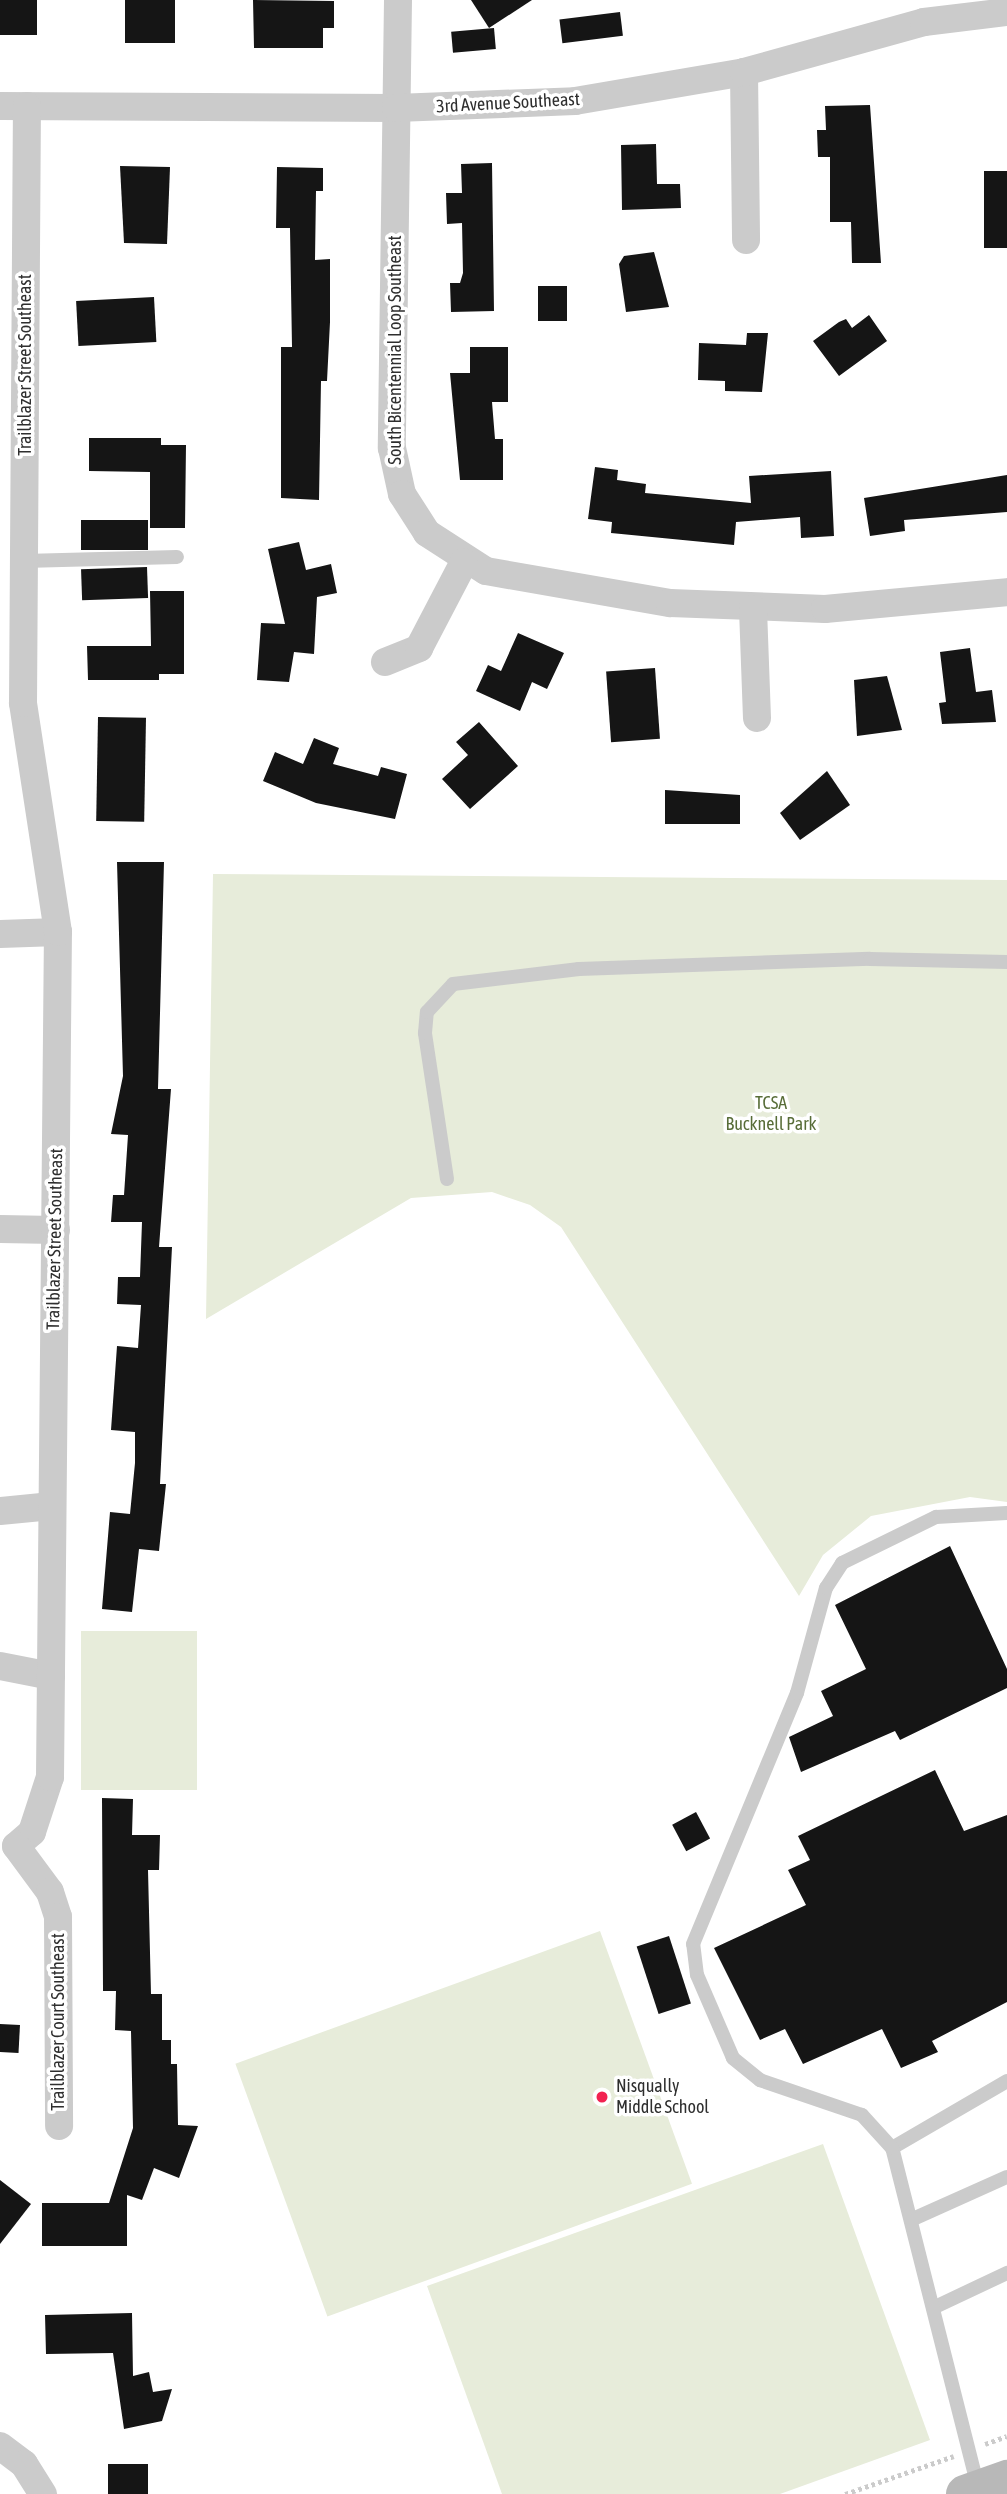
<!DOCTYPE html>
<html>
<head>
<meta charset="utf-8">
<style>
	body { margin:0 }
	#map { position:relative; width:1007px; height:2494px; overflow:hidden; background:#fff; font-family:"Asap Condensed",sans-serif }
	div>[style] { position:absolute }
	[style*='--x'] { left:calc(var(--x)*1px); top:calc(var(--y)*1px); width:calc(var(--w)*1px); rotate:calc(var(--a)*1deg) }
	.green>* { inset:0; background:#e7ecda; transform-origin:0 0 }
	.building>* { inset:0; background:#151515; transform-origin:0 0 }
	.path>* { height:4.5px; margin-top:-2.25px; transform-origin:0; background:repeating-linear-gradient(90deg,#cbcbcb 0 3.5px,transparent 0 7px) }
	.lane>* { height:14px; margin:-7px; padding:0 7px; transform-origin:7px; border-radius:7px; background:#cbcbcb }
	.street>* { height:28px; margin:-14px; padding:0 14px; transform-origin:14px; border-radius:14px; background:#cbcbcb }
	.secondary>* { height:38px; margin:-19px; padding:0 19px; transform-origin:19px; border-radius:19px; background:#b8b8b8 }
	.dots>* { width:19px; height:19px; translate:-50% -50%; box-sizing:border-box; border:4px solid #fff; border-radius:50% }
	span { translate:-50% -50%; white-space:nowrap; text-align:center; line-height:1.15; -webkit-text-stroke:7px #fff; paint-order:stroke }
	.street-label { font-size:18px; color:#2e2e2e }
	.park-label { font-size:18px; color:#586d38 }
	.poi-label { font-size:18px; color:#2e2e2e }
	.left { translate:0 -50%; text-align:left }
</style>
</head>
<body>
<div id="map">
	<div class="green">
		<i style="clip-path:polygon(213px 874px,1007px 880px,1007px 1502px,970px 1497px,871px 1516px,823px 1555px,799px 1596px,561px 1227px,530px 1205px,492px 1192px,411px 1198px,206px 1319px)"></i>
		<i style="left:81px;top:1631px;width:116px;height:159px"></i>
		<i style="left:600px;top:1931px;width:269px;height:388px;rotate:70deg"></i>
		<i style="clip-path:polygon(823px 2144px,930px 2440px,780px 2494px,502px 2494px,427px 2286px)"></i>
	</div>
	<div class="building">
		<i style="left:0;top:0;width:37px;height:35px"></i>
		<i style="left:125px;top:0;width:50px;height:43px"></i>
		<i style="clip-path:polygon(253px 0,334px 1px,334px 28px,323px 28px,323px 48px,254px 48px)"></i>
		<i style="clip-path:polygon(471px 0,532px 0,489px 28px)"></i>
		<i style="left:620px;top:12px;width:24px;height:61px;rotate:83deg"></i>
		<i style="left:494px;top:28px;width:21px;height:43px;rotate:85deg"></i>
		<i style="clip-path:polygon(870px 105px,881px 263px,852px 263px,851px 222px,830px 222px,830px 157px,818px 157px,817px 130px,826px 130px,825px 106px)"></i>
		<i style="clip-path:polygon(656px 144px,657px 184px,680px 184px,681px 208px,622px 210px,621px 145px)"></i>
		<i style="clip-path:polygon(492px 163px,494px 311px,451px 312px,450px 283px,460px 283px,463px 273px,462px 223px,447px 224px,446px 193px,462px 193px,461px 164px)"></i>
		<i style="clip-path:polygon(120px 166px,170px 167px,167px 244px,124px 243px)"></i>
		<i style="clip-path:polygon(277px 167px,323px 168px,323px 191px,316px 191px,315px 260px,330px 259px,330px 322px,327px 381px,321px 381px,319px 500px,281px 498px,281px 347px,292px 347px,290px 228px,276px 228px)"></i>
		<i style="left:984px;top:171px;width:23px;height:77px"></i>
		<i style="clip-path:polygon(654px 252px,669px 307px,626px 312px,619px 264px,624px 256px)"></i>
		<i style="left:567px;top:286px;width:35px;height:29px;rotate:90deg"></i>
		<i style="left:154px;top:297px;width:45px;height:78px;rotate:87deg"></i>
		<i style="clip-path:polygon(869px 315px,887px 341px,839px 376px,813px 341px,839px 322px,846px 319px,852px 328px)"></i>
		<i style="clip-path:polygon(747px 333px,768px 333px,762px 392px,725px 391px,725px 381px,698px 380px,699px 343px,746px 345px)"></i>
		<i style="clip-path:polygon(470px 347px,508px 347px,508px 402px,492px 402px,495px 439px,503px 439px,503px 480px,460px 480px,450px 373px,470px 373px)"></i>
		<i style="clip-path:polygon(89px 438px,161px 438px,161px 445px,186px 445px,185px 528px,150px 528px,150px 472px,89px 471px)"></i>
		<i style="clip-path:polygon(595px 467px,618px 470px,617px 480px,646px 484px,645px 493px,751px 503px,749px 476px,831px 471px,834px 536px,801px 538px,800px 517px,736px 522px,734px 545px,611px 533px,612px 522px,588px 519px)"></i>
		<i style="clip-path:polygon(1007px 475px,1007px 512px,904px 520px,905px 531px,870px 536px,864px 498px)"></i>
		<i style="left:81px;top:520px;width:67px;height:30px"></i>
		<i style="clip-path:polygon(299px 542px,306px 570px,331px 564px,337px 593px,317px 597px,314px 654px,294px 652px,289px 682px,257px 680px,261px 623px,285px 624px,268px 549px)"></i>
		<i style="left:147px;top:567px;width:31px;height:66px;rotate:88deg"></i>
		<i style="clip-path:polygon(150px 591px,184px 591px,184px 674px,159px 674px,159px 680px,88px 680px,87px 646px,151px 646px)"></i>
		<i style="clip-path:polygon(518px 633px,564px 653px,547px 689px,532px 682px,520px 711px,476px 691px,488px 665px,501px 671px)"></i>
		<i style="clip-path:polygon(970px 648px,976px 692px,992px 690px,996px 722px,942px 724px,939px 703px,946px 702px,940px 652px)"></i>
		<i style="left:655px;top:668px;width:71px;height:49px;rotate:86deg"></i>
		<i style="clip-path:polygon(887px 676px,902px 730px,857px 736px,854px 680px)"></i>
		<i style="left:98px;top:717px;width:48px;height:104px;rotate:1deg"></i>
		<i style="clip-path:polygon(479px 722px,518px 766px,470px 809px,442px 779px,468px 755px,456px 742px)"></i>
		<i style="clip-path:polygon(314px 738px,339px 748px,333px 764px,378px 776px,381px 767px,407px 774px,395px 819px,316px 803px,263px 781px,275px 752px,303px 764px)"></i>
		<i style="clip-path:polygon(827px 771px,850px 805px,800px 840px,780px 813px)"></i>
		<i style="clip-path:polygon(665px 790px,740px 795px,740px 824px,665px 824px)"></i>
		<i style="clip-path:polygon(117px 862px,164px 862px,158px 1089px,171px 1089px,159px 1247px,172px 1247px,160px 1484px,166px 1484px,159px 1551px,139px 1549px,132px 1612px,102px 1609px,110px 1512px,130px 1514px,135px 1463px,135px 1432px,111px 1430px,117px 1346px,138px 1348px,141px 1305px,117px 1304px,118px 1277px,140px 1277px,142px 1222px,111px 1222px,113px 1195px,124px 1195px,128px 1135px,111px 1134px,123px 1076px)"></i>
		<i style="clip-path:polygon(950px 1546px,1007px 1669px,1007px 1688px,900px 1740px,895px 1731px,801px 1772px,789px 1737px,833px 1716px,821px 1691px,866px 1669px,835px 1605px)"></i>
		<i style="clip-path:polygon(935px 1770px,964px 1831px,1007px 1815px,1007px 2002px,932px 2041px,938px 2052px,901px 2068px,882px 2029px,803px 2064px,785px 2029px,760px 2040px,714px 1948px,806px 1905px,788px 1870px,810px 1860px,798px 1836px)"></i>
		<i style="clip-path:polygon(102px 1798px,133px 1799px,132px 1835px,160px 1835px,159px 1870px,148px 1870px,151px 1994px,162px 1994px,162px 2040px,171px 2040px,171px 2064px,177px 2064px,178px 2125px,198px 2126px,179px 2178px,154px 2168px,142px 2200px,127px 2195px,127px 2246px,42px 2246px,42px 2203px,109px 2203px,133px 2128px,131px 2031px,115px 2030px,116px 1991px,103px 1991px)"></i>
		<i style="left:696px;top:1812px;width:30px;height:27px;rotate:62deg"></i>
		<i style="left:669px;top:1936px;width:71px;height:34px;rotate:72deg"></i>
		<i style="left:0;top:2024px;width:20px;height:28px;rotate:3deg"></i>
		<i style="clip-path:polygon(0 2180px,31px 2204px,0 2244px)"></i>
		<i style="clip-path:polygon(132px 2313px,133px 2376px,149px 2372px,153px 2392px,172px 2389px,162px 2421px,124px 2429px,113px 2353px,46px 2354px,45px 2315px)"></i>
		<i style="left:108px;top:2464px;width:40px;height:30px"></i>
	</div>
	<div class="path">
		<i style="--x:985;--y:2444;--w:23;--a:-20"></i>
		<i style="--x:845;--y:2494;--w:115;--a:-19.2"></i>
	</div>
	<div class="lane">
		<i style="--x:24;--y:561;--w:153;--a:-1.5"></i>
		<i style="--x:447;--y:1179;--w:148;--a:-98.6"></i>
		<i style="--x:425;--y:1033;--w:21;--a:-85"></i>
		<i style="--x:427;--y:1012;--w:38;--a:-47"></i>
		<i style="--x:453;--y:984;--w:127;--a:-6.8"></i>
		<i style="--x:579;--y:969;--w:291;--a:-2"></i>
		<i style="--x:870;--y:959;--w:137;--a:1.3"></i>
		<i style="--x:892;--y:2148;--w:133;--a:-30.2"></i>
		<i style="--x:913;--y:2219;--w:103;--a:-24.1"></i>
		<i style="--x:935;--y:2307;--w:80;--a:-25.3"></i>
		<i style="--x:978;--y:2487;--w:350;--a:-104.2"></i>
		<i style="--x:892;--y:2148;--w:45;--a:-132.3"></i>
		<i style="--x:862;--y:2115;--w:108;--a:-161.1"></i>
		<i style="--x:760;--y:2080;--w:35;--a:-141"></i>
		<i style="--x:733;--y:2058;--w:90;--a:-113.4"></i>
		<i style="--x:697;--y:1975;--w:31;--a:-97"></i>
		<i style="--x:693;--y:1944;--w:272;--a:-67.5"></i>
		<i style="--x:797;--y:1693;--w:109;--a:-74.6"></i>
		<i style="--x:826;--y:1588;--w:30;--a:-57"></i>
		<i style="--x:842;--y:1563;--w:105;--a:-26.1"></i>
		<i style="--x:936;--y:1517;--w:71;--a:-3.2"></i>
	</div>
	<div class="street">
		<i style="--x:398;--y:0;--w:448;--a:90.8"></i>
		<i style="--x:392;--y:448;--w:47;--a:77.7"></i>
		<i style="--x:402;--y:494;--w:46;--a:57.3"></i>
		<i style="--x:427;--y:533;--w:70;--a:32.8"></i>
		<i style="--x:486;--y:571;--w:187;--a:9.9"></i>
		<i style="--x:670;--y:603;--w:155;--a:2.2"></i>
		<i style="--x:825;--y:609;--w:183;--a:-5.3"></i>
		<i style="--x:744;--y:72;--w:168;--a:89.3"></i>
		<i style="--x:0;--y:106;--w:396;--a:0.3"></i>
		<i style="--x:396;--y:108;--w:179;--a:-2.2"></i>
		<i style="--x:575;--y:101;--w:171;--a:-9.7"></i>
		<i style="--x:744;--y:72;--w:187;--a:-15.5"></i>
		<i style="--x:924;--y:22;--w:84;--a:-6.9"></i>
		<i style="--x:753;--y:609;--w:109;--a:87.9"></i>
		<i style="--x:385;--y:662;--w:37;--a:-22"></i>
		<i style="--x:419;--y:648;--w:97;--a:-62.4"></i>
		<i style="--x:0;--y:934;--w:58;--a:-2"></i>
		<i style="--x:0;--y:1229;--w:56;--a:1"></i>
		<i style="--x:0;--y:1511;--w:52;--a:-5.5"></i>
		<i style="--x:0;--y:1666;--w:52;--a:11.1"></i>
		<i style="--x:16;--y:1846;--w:21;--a:-41"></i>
		<i style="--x:32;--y:1832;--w:58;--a:-71.9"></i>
		<i style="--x:50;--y:1777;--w:845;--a:-89.46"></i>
		<i style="--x:58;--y:932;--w:232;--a:-98.7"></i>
		<i style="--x:23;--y:703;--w:597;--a:-89.62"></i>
		<i style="--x:16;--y:1846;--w:57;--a:53.5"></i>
		<i style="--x:50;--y:1892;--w:26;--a:72"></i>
		<i style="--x:58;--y:1917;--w:209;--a:89.7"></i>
		<i style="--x:0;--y:2446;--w:30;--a:37"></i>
		<i style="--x:24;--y:2464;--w:36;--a:58"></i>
	</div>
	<div class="secondary">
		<i style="--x:965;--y:2494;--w:45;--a:-19.7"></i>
	</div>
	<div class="dots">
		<i style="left:602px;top:2097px;background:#f22251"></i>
	</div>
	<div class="street-label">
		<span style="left:508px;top:103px;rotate:-3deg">3rd Avenue Southeast</span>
		<span style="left:395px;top:350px;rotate:-90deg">South Bicentennial Loop Southeast</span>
		<span style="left:25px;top:365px;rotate:-90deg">Trailblazer Street Southeast</span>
		<span style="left:55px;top:1239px;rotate:-89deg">Trailblazer Street Southeast</span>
		<span style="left:58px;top:2022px;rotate:-90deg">Trailblazer Court Southeast</span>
	</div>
	<div class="park-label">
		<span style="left:771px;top:1114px">TCSA<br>Bucknell Park</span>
	</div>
	<div class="poi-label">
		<span class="left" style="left:616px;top:2097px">Nisqually<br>Middle School</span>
	</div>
</div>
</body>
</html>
